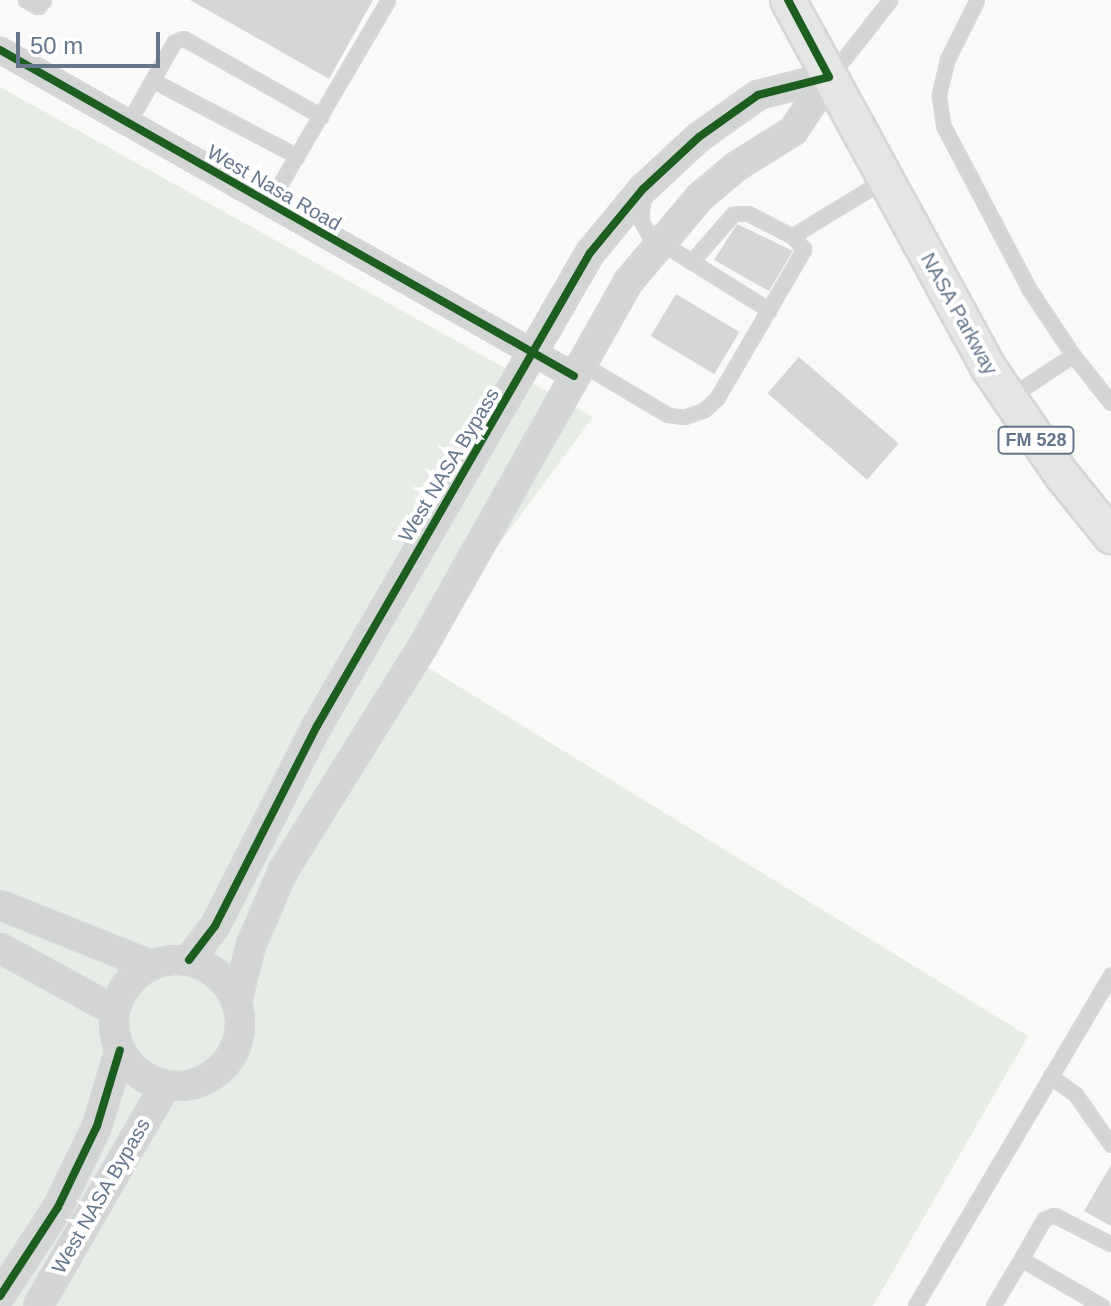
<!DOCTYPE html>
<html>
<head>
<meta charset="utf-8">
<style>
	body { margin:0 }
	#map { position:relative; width:1111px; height:1306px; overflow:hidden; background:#f9f9f8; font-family:Helvetica,sans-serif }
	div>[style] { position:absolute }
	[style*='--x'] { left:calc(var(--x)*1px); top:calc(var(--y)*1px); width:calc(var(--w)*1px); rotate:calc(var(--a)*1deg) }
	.green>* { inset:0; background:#e8ece6 }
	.building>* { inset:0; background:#d5d6d7; transform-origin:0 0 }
	.roads { filter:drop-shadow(2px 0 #d4d6d7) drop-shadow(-2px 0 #d4d6d7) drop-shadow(0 2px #d4d6d7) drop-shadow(0 -2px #d4d6d7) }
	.service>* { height:11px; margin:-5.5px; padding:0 5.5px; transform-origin:5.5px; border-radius:5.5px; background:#d3d4d4 }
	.minor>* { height:22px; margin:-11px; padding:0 11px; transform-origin:11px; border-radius:11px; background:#d3d4d4 }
	.tertiary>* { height:26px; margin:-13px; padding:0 13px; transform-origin:13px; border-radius:13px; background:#d3d4d4 }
	.tertiary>.ring { margin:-13px; padding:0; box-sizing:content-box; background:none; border:26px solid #d3d4d4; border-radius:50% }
	.primary>* { height:34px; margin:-17px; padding:0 17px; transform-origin:17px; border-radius:17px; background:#e4e5e5 }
	.cycleway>* { height:8px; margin:-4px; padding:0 4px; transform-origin:4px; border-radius:4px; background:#1b5e20 }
	span { translate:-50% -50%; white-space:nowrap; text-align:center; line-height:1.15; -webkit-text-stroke:8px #fff; paint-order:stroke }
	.shield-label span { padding:2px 6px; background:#fff; border:2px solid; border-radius:6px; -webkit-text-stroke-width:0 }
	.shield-label { font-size:18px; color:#65768b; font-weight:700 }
	.street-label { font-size:20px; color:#65768b }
	.scale { position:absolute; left:16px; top:32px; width:144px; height:36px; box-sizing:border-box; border:4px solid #65768b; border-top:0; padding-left:10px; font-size:24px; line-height:28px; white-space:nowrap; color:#65768b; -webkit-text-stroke:6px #fff; paint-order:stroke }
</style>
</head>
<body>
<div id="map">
	<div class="green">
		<i style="clip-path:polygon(0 87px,593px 417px,414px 659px,1028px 1036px,873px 1306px,0 1306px)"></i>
	</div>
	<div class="building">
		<i style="clip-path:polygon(190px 0,373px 0,329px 79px)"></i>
		<i style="clip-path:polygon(737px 224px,793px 251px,769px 291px,714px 260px)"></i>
		<i style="left:676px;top:294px;width:74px;height:49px;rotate:31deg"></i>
		<i style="left:799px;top:357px;width:132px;height:48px;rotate:41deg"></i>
		<i style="clip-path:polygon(1111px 1165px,1111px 1226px,1084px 1211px)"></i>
	</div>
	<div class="roads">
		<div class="service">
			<i style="--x:25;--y:0;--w:15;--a:28"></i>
			<i style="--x:38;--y:7;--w:9;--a:-49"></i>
			<i style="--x:977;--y:0;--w:67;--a:116.6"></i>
			<i style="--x:947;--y:60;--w:37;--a:103"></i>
			<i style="--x:939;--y:96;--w:29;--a:82"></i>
			<i style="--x:943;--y:125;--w:185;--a:62.3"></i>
			<i style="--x:1029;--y:289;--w:79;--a:56.3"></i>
			<i style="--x:1073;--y:355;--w:74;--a:146.5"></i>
			<i style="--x:832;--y:74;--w:94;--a:-51.9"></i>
			<i style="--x:152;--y:80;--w:164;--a:27.7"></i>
			<i style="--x:128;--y:123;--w:93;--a:-60.4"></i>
			<i style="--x:174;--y:42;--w:10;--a:-24"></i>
			<i style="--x:183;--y:38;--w:159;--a:29.5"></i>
			<i style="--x:643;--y:199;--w:22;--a:95"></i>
			<i style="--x:641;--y:221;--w:16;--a:60"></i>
			<i style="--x:649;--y:235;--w:142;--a:32"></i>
			<i style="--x:269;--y:203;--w:235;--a:-59.6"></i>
			<i style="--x:691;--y:262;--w:64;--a:-48.8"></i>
			<i style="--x:733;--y:214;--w:14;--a:-4"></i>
			<i style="--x:747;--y:213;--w:51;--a:27.1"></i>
			<i style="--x:1073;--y:355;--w:61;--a:51.6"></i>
			<i style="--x:582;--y:364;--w:100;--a:30.7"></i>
			<i style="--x:668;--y:415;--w:16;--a:7"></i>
			<i style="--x:684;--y:417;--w:21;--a:-19"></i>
			<i style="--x:704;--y:410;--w:18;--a:-43"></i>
			<i style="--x:717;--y:398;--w:173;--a:-59.7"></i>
			<i style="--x:804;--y:249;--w:18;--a:-133"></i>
			<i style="--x:792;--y:236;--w:108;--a:-31.3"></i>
			<i style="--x:1050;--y:1076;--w:32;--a:36"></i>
			<i style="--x:1076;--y:1095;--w:61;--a:55"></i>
			<i style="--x:1021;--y:1259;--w:46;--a:-60.1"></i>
			<i style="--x:1044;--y:1219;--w:11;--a:-22"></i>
			<i style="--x:1054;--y:1215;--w:64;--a:27"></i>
			<i style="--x:915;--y:1306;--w:385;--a:-59.4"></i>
			<i style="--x:993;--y:1306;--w:55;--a:-59.2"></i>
			<i style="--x:1021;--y:1259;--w:94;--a:30.1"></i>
		</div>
		<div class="minor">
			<i style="--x:0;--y:50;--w:660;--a:29.59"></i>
		</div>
		<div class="tertiary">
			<i style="--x:0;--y:905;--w:162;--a:21.8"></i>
			<i style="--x:0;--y:948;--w:131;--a:28.7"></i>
			<i style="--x:189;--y:960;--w:43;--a:-52.6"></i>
			<i style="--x:215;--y:926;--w:225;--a:-63"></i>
			<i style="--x:317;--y:726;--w:546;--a:-60.01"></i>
			<i style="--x:590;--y:253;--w:83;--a:-50.4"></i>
			<i style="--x:643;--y:189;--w:76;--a:-42.9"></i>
			<i style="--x:699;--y:137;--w:72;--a:-35.4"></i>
			<i style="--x:758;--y:95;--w:73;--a:-14.2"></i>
			<i class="ring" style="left:114px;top:960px;width:100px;height:100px"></i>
			<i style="--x:237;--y:1001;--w:58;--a:-76"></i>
			<i style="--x:251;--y:945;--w:81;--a:-66.6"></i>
			<i style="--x:283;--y:871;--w:265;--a:-58.1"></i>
			<i style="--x:423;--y:646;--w:418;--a:-60.6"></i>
			<i style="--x:628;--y:282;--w:111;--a:-49.7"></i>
			<i style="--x:700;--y:197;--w:48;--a:-40"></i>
			<i style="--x:737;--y:166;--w:66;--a:-32"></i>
			<i style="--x:793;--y:131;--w:65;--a:-56.3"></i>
			<i style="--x:0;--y:1296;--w:106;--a:-56.9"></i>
			<i style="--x:58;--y:1207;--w:90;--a:-64.3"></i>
			<i style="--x:97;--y:1126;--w:79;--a:-73.2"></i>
			<i style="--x:38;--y:1306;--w:254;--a:-60"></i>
		</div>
		<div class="primary">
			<i style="--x:788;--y:0;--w:418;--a:61.4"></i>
			<i style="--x:988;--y:367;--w:130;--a:55.7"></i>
			<i style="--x:1061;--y:474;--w:80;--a:51.1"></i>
		</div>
	</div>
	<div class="cycleway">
		<i style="--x:0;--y:50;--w:660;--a:29.59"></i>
		<i style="--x:189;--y:960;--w:43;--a:-52.6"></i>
		<i style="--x:215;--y:926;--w:225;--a:-63"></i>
		<i style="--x:317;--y:726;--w:546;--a:-60.01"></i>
		<i style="--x:590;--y:253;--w:83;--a:-50.4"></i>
		<i style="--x:643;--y:189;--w:76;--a:-42.9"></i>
		<i style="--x:699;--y:137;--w:72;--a:-35.4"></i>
		<i style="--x:758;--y:95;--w:73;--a:-14.2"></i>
		<i style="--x:829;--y:77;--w:87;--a:-118"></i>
		<i style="--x:0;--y:1296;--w:106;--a:-56.9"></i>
		<i style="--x:58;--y:1207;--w:90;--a:-64.3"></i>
		<i style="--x:97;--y:1126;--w:79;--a:-73.2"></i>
	</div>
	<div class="shield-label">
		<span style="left:1036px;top:440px">FM 528</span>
	</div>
	<div class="street-label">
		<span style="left:274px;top:188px;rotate:30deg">West Nasa Road</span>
		<span style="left:959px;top:314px;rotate:61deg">NASA Parkway</span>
		<span style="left:449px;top:465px;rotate:-59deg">West NASA Bypass</span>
		<span style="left:101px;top:1196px;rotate:-60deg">West NASA Bypass</span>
	</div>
	<div class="scale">50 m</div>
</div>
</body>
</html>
